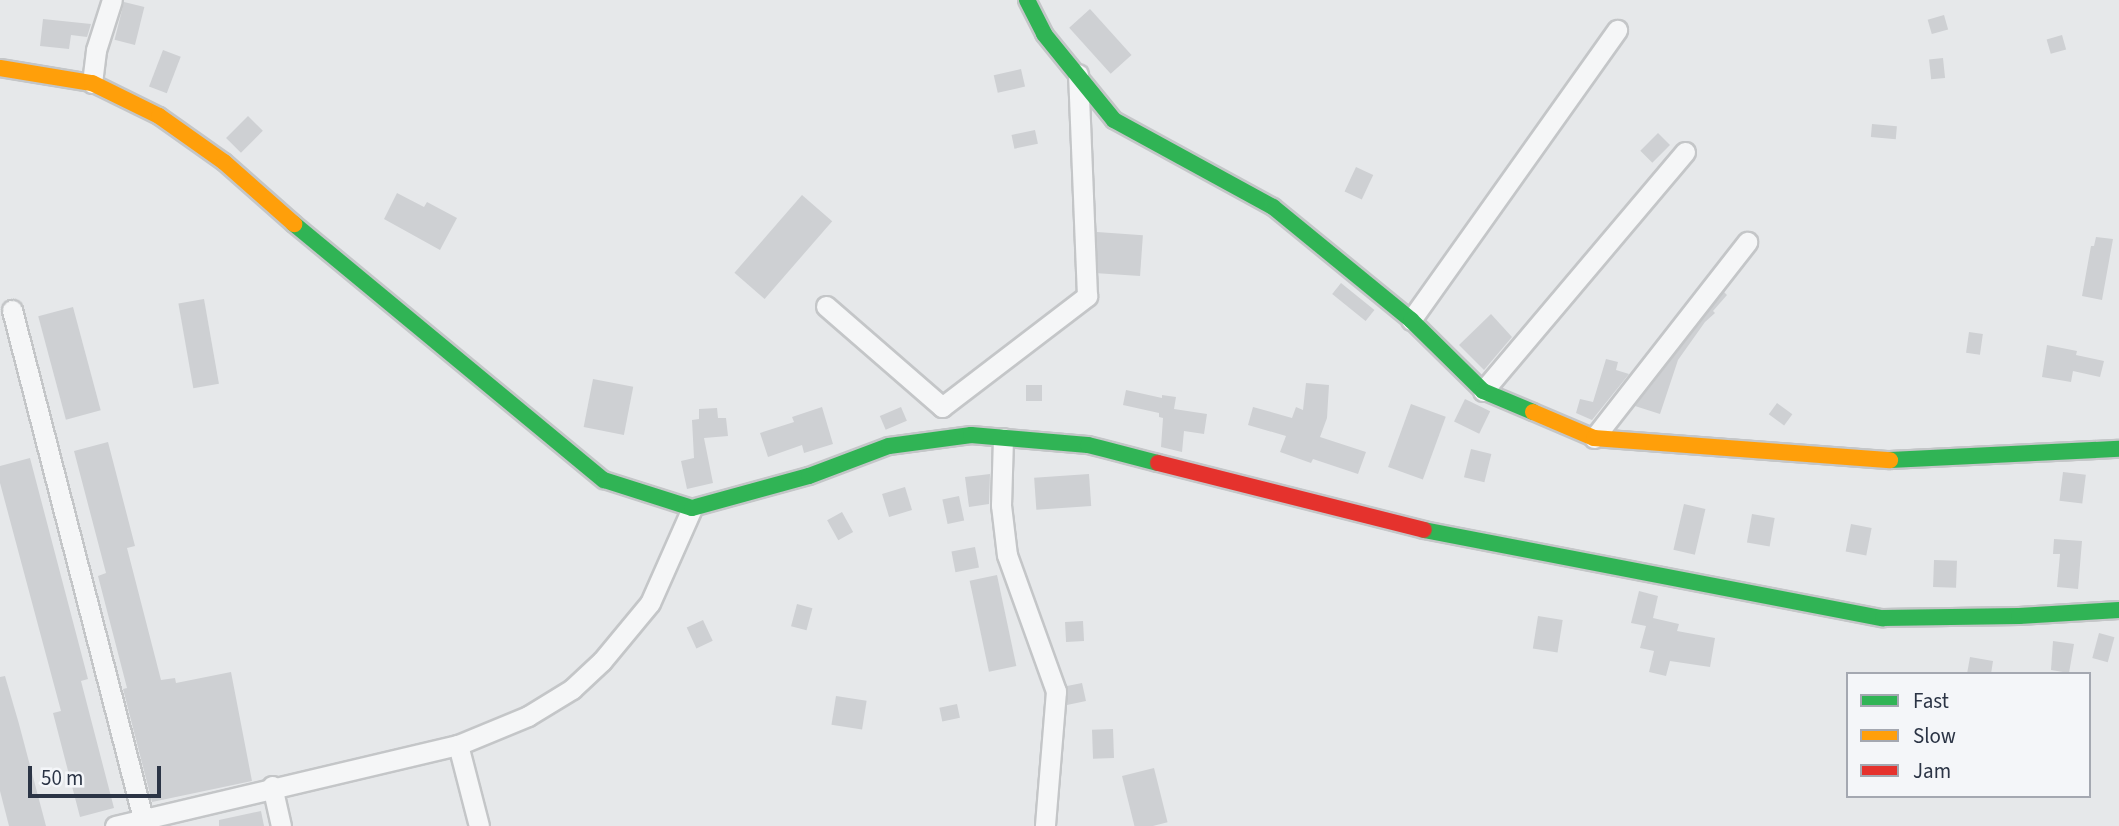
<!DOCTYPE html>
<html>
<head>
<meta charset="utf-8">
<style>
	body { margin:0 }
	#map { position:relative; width:2119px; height:826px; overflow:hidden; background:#e6e8ea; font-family:"Source Sans 3",sans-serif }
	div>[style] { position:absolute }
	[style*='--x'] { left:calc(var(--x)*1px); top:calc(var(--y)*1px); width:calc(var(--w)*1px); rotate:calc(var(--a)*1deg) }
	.building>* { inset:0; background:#ced0d3; transform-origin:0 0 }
	.roads { filter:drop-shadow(2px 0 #c4c6c8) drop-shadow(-2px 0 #c4c6c8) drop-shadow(0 2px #c4c6c8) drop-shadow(0 -2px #c4c6c8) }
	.street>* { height:19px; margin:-9.5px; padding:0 9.5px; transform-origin:9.5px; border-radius:9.5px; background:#f5f6f7 }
	.fast>* { height:16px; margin:-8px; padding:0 8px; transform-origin:8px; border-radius:8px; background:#30b455 }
	.slow>* { height:16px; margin:-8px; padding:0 8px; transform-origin:8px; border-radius:8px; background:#ff9f0a }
	.jam>* { height:16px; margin:-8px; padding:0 8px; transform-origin:8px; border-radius:8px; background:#e5322d }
	span { translate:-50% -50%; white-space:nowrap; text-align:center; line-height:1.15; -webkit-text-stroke:5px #f4f6f9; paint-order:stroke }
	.legend { position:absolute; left:1846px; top:672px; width:245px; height:126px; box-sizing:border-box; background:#f4f6f9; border:2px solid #a4a8b1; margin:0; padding:9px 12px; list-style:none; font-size:21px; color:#2b3445 }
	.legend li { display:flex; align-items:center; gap:14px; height:35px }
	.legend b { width:35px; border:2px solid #a4a8b1 }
	.scale { position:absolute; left:28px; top:766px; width:133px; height:32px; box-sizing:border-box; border:4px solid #2b3445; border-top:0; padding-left:9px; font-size:21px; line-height:24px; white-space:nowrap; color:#2b3445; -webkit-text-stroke:5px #f4f6f9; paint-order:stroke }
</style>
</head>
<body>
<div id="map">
	<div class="building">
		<i style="left:124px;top:2px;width:21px;height:39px;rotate:14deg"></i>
		<i style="left:1090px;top:9px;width:62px;height:28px;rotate:48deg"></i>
		<i style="left:1944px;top:15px;width:15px;height:17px;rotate:74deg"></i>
		<i style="clip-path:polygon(43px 19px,91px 24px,87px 37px,71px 35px,69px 49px,40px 46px)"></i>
		<i style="left:2062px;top:35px;width:15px;height:16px;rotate:74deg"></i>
		<i style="left:163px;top:50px;width:19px;height:39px;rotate:21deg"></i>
		<i style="left:1943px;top:58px;width:20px;height:14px;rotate:84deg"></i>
		<i style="left:1021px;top:69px;width:18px;height:28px;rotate:77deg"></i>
		<i style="left:248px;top:116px;width:21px;height:31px;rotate:45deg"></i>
		<i style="left:1872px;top:124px;width:25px;height:13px;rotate:5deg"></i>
		<i style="left:1035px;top:130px;width:14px;height:24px;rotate:78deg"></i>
		<i style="left:1658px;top:133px;width:17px;height:25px;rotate:45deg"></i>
		<i style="left:1356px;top:167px;width:19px;height:27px;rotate:25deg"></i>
		<i style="clip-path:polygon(397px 193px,424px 207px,427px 202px,457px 218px,440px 250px,384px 219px)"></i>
		<i style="left:802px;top:195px;width:40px;height:103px;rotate:41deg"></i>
		<i style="left:1097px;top:232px;width:46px;height:41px;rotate:4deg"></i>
		<i style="clip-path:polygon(2096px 237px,2113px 239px,2102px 300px,2082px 296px,2091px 246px,2094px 246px)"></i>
		<i style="left:1341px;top:283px;width:43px;height:14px;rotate:39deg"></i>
		<i style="clip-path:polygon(1724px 292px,1727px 295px,1713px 311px,1715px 313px,1705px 322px,1678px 360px,1660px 414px,1635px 406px)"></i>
		<i style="left:204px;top:299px;width:86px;height:26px;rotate:80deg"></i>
		<i style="left:73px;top:307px;width:107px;height:36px;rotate:75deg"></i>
		<i style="clip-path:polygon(1491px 314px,1512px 337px,1484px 370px,1459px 345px)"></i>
		<i style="left:1969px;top:332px;width:14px;height:21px;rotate:8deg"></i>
		<i style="clip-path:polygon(2047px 345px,2077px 351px,2076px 355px,2104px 361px,2100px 377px,2073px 371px,2071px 382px,2042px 377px)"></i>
		<i style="clip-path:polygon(1606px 359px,1618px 362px,1616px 370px,1629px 374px,1592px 420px,1576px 413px,1580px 399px,1593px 402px)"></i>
		<i style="left:593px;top:379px;width:41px;height:49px;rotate:11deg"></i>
		<i style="clip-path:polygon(1306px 383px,1329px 385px,1327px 418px,1320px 437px,1366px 452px,1358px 474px,1313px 459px,1311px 463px,1280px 452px,1286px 436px,1248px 425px,1253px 407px,1292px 418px,1296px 407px,1303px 410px)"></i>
		<i style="left:1042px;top:385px;width:16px;height:16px;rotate:90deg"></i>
		<i style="clip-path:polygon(1126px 390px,1162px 398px,1162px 395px,1176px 397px,1174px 409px,1207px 414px,1204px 434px,1184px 431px,1182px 452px,1161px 447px,1163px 418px,1159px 417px,1159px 413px,1123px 405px)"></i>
		<i style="left:1465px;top:399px;width:28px;height:25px;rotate:26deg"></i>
		<i style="left:1777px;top:403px;width:19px;height:14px;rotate:36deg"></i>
		<i style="left:1411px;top:404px;width:37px;height:67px;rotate:20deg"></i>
		<i style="clip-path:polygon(822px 407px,833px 444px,804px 453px,802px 445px,768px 457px,760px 433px,794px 422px,792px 417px)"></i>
		<i style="left:901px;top:407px;width:15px;height:23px;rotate:67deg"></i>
		<i style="clip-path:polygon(717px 408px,718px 418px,726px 418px,728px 436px,704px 438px,713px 483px,687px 489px,681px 461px,694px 458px,692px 420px,699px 419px,699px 409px)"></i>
		<i style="clip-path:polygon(108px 442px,135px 546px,127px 548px,161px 680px,175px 678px,176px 683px,231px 672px,252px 781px,152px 802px,123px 689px,127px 688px,98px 576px,106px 573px,74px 451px)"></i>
		<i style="left:1471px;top:449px;width:21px;height:29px;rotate:14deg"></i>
		<i style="clip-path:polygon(30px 458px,88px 679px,81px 681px,114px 808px,80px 817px,53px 713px,61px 711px,0 483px,0 466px)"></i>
		<i style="left:2063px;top:472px;width:23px;height:29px;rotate:7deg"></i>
		<i style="clip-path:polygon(990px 474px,989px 504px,969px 507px,965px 477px)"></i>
		<i style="left:1089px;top:474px;width:32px;height:55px;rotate:86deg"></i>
		<i style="left:905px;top:487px;width:24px;height:24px;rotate:73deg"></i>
		<i style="left:959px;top:496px;width:25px;height:17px;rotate:78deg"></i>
		<i style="left:1684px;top:504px;width:22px;height:47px;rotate:13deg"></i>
		<i style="left:842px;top:512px;width:23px;height:17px;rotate:61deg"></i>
		<i style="left:1752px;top:514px;width:23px;height:29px;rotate:10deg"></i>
		<i style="left:1851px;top:524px;width:21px;height:28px;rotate:11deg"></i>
		<i style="clip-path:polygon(2054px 539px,2082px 541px,2078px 589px,2057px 587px,2060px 554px,2053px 554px)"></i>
		<i style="left:975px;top:547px;width:21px;height:24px;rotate:79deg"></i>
		<i style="left:1934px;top:560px;width:23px;height:27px;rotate:2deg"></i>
		<i style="left:997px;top:575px;width:93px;height:28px;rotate:78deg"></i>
		<i style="clip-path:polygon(1639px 591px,1658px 596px,1653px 618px,1679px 624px,1677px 631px,1715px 638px,1710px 667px,1670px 661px,1666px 676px,1649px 672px,1654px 651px,1640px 648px,1646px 626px,1631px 623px)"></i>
		<i style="left:797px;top:604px;width:16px;height:23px;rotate:15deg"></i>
		<i style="left:1538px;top:616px;width:25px;height:33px;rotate:9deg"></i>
		<i style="left:703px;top:620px;width:23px;height:18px;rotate:65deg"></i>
		<i style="left:1083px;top:621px;width:20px;height:18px;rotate:87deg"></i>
		<i style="left:2099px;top:633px;width:16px;height:26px;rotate:15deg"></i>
		<i style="clip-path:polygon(2053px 641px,2074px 644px,2069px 673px,2051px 670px)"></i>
		<i style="clip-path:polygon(1970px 657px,1993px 661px,1991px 674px,1967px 674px)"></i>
		<i style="clip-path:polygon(5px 676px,19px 724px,46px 826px,9px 826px,0 791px,0 677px)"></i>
		<i style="clip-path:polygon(1082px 683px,1086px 701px,1067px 705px,1067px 686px)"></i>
		<i style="left:836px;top:696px;width:31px;height:29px;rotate:9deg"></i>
		<i style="left:957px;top:704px;width:14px;height:18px;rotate:78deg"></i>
		<i style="left:1113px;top:729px;width:29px;height:21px;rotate:88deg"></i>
		<i style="left:1154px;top:768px;width:56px;height:33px;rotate:76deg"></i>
		<i style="clip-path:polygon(261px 811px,264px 826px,219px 826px,219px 820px)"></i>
	</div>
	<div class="roads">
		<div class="street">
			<i style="--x:92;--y:83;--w:33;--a:-83"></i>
			<i style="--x:96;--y:50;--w:52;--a:-72.3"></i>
			<i style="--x:826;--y:306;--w:154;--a:41"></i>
			<i style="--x:942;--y:407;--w:183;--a:-37.4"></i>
			<i style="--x:1087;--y:296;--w:222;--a:-92.3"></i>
			<i style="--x:12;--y:310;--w:533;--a:75.55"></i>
			<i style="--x:1411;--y:320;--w:356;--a:-54.6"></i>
			<i style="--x:1483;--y:391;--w:313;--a:-49.8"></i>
			<i style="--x:1003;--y:438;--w:67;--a:91.7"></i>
			<i style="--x:1001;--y:505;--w:50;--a:83.2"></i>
			<i style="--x:1007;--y:555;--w:145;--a:70.2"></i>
			<i style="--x:1056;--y:691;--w:135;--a:94.7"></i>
			<i style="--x:1594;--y:438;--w:249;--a:-52"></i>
			<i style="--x:272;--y:786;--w:41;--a:77.3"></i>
			<i style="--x:115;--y:826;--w:352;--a:-13.3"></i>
			<i style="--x:479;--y:826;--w:84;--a:-104.5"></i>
			<i style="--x:458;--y:745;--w:76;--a:-22.5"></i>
			<i style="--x:528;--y:716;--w:52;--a:-31.5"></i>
			<i style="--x:572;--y:689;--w:41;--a:-43"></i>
			<i style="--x:602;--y:661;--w:75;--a:-50.4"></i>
			<i style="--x:650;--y:603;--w:104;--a:-66.1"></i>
		</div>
		<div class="fast">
			<i style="--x:1027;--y:0;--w:38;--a:63"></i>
			<i style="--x:1044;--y:34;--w:111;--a:50.9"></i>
			<i style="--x:1114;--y:120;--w:181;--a:28.7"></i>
			<i style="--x:1273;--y:207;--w:178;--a:39.3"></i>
			<i style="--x:1411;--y:320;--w:101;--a:44.6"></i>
			<i style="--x:1483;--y:391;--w:54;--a:22.8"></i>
			<i style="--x:294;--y:224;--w:402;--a:39.6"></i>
			<i style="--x:604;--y:480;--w:92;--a:17.7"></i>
			<i style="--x:692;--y:508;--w:121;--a:-15.3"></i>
			<i style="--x:809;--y:476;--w:85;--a:-20.6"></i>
			<i style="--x:889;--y:446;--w:83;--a:-7.6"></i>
			<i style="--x:971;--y:435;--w:117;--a:4.9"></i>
			<i style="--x:1088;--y:445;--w:72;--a:14.4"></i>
			<i style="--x:1890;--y:460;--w:229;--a:-2.8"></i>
			<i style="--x:1424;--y:530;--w:467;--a:10.9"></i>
			<i style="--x:1883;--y:618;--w:136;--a:-0.8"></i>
			<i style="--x:2019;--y:616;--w:100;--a:-3.4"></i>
		</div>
		<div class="slow">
			<i style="--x:0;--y:68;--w:93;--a:9.3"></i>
			<i style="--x:92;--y:83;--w:75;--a:26.2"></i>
			<i style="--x:159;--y:116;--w:80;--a:35.3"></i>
			<i style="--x:224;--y:162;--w:94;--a:41.5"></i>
			<i style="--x:1533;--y:412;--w:66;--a:23.1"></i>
			<i style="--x:1594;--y:438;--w:297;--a:4.3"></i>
		</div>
		<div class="jam">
			<i style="--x:1158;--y:463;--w:274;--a:14.1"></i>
		</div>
	</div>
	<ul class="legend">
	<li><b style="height:9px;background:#30b455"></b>Fast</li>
	<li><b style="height:9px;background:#ff9f0a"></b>Slow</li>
	<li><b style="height:9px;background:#e5322d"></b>Jam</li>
	</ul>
	<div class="scale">50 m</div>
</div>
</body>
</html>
